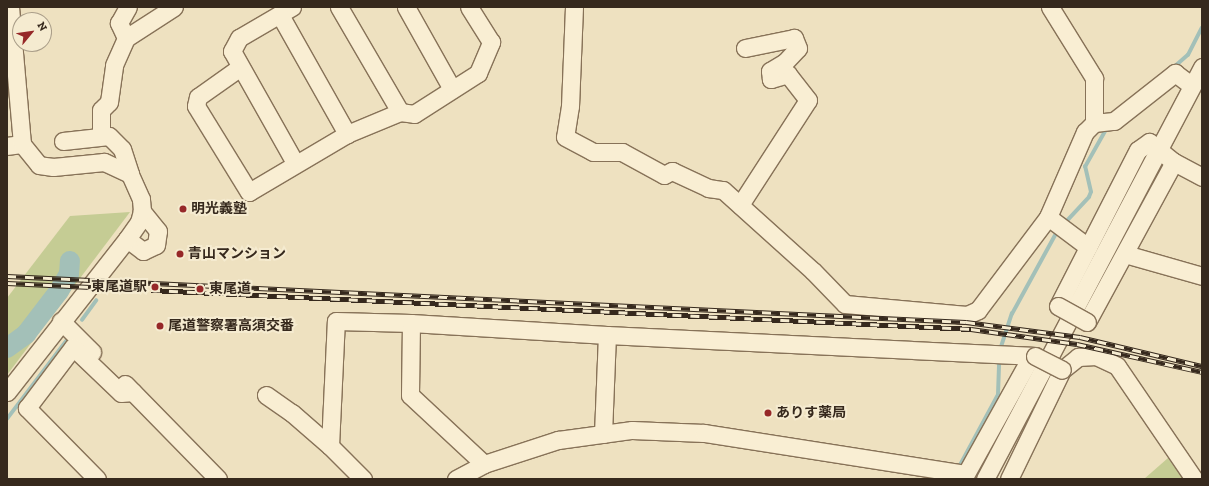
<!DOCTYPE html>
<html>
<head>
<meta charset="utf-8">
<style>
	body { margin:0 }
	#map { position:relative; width:1209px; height:486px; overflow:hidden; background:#eee1c0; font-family:"Zilla Slab","Noto Sans JP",serif }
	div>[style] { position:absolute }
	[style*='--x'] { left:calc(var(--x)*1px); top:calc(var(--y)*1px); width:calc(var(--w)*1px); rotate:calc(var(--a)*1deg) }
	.green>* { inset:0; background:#c5cc94 }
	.stream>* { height:3.5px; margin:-1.75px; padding:0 1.75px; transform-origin:1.75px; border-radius:1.75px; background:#a3c0b8 }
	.river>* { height:20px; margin:-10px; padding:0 10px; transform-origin:10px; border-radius:10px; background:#a3c0b8 }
	.roads { filter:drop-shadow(1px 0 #877258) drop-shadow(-1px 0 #877258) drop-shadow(0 1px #877258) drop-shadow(0 -1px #877258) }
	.minor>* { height:17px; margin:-8.5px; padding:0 8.5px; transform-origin:8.5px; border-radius:8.5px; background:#f9eed3 }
	.rail>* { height:4.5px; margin-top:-2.25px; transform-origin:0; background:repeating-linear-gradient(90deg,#f5ebd0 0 9px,#36291d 0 18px); box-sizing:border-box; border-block:1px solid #36291d }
	.bridges { filter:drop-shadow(1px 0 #877258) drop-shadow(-1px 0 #877258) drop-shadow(0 1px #877258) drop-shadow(0 -1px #877258) }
	.minor-bridge>* { height:17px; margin:-8.5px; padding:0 8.5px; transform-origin:8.5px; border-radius:8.5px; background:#f9eed3 }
	.dots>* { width:11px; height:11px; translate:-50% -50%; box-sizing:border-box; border:2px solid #f5ebd0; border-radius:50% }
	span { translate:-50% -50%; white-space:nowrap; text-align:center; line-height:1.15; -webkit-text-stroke:4px #f5ebd0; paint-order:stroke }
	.poi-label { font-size:14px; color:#36291d; font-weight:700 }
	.left { translate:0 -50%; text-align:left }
	.right { translate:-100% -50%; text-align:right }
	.frame { position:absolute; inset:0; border:8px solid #36291d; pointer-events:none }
	.north { position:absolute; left:12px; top:12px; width:40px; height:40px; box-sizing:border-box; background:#f5ebd0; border:1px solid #a99d88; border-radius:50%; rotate:61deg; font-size:11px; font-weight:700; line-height:16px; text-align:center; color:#36291d }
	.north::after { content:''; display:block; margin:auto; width:14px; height:18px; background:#962828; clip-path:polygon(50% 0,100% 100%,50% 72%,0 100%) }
</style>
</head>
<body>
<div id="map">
	<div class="green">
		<i style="clip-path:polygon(130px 212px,7px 375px,7px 298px,70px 216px)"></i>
		<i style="clip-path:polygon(1168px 458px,1183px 479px,1144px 479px)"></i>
	</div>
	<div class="stream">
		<i style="--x:1174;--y:67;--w:18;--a:-41"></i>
		<i style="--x:1188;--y:55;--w:30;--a:-63"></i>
		<i style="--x:1065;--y:223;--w:35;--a:-47"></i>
		<i style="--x:1089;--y:197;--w:5;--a:-68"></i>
		<i style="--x:1091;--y:192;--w:26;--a:-103"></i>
		<i style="--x:1085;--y:167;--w:47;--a:-60.7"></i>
		<i style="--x:82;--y:320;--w:24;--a:-54"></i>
		<i style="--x:1000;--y:350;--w:38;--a:-72"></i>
		<i style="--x:1012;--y:314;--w:96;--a:-61.3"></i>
		<i style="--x:7;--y:419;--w:99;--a:-52.8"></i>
		<i style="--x:959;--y:467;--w:82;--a:-61.6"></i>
		<i style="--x:998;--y:395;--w:35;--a:-88"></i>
	</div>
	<div class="river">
		<i style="--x:7;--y:348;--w:24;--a:-36"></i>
		<i style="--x:26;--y:334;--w:54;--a:-52.5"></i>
		<i style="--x:59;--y:291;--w:20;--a:-60"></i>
		<i style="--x:69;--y:274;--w:13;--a:-86"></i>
	</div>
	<div class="roads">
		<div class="minor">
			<i style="--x:292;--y:7;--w:61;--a:149.7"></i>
			<i style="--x:239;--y:38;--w:15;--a:118"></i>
			<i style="--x:232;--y:51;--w:129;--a:60.6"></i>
			<i style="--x:339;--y:7;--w:121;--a:59.8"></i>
			<i style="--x:400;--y:112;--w:14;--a:8"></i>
			<i style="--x:414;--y:114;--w:76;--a:-32.6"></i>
			<i style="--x:478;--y:73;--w:34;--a:-67"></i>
			<i style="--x:491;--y:42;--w:41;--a:-122.2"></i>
			<i style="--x:406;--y:7;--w:94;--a:60.7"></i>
			<i style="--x:574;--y:7;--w:99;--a:92.3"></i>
			<i style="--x:570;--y:106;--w:31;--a:99"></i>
			<i style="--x:565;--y:137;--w:32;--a:28"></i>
			<i style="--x:593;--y:152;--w:29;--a:0"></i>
			<i style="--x:622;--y:152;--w:48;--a:28.7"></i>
			<i style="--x:664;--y:175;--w:9;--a:-27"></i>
			<i style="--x:672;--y:171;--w:40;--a:25"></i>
			<i style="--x:708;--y:188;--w:15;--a:8"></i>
			<i style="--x:723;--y:190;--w:121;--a:42"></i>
			<i style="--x:813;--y:271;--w:46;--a:45.9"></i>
			<i style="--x:845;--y:304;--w:122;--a:5.2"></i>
			<i style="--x:967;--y:315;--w:12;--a:-24"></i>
			<i style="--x:978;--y:310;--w:116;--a:-53"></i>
			<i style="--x:1048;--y:217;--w:93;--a:-66.5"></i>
			<i style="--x:1085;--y:132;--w:13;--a:-45"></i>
			<i style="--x:1094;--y:123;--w:20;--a:-6"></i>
			<i style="--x:1114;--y:121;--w:78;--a:-38.2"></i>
			<i style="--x:1175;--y:73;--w:21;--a:37"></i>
			<i style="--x:1050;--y:7;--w:84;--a:58.2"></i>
			<i style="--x:1094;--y:78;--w:45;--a:90"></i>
			<i style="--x:280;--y:15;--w:137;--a:60.6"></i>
			<i style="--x:126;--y:38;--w:57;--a:-32.9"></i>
			<i style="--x:239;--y:68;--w:50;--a:144.7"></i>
			<i style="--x:198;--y:97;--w:9;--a:103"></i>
			<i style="--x:196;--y:106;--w:101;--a:58.4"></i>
			<i style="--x:249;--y:192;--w:114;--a:-30.6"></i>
			<i style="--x:347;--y:134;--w:57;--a:-22.5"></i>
			<i style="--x:101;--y:135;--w:25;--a:-90"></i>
			<i style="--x:101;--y:110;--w:11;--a:-45"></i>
			<i style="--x:109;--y:102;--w:37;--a:-82"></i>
			<i style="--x:114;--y:65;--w:30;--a:-66"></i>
			<i style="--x:126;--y:38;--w:17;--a:-115"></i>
			<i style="--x:119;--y:23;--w:18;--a:-61"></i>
			<i style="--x:63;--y:141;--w:46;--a:-6.2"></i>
			<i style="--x:109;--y:136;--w:18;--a:45"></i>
			<i style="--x:122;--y:149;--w:26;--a:72"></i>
			<i style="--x:7;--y:146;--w:15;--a:-8"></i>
			<i style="--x:740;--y:205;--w:125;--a:-57.1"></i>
			<i style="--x:808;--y:100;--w:33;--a:-128"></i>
			<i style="--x:788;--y:74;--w:18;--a:164"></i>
			<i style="--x:771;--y:79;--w:8;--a:-97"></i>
			<i style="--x:770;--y:71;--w:17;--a:-31"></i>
			<i style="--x:785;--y:62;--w:19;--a:-47"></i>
			<i style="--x:798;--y:48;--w:11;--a:-112"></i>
			<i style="--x:794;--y:38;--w:50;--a:168.5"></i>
			<i style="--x:1048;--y:217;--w:50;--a:36.9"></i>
			<i style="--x:127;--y:239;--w:20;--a:37"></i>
			<i style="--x:143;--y:251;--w:14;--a:-25"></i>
			<i style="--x:156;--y:245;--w:14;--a:-82"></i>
			<i style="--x:158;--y:231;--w:26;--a:-129"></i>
			<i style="--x:1125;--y:254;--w:80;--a:15.9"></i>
			<i style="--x:1058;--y:306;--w:175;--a:-62.9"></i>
			<i style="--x:1138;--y:150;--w:14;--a:-36"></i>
			<i style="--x:1149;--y:142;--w:32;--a:39"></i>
			<i style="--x:1174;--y:162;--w:32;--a:28"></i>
			<i style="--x:61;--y:321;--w:44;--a:45"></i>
			<i style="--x:1087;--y:322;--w:182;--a:-61.5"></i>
			<i style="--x:411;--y:323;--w:72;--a:90.8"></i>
			<i style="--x:410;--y:395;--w:101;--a:43"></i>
			<i style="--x:125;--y:384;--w:133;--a:45.6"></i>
			<i style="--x:7;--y:392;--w:194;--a:-51.9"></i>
			<i style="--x:127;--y:239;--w:21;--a:-55"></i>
			<i style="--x:139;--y:222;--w:11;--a:-75"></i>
			<i style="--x:142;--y:211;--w:12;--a:-95"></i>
			<i style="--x:141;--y:199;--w:27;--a:-114"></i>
			<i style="--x:130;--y:174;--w:29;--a:-155"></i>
			<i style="--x:104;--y:162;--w:51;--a:174.4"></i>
			<i style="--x:53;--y:167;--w:14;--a:-172"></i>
			<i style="--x:39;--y:165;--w:27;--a:-129"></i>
			<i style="--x:22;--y:144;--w:138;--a:-95"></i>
			<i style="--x:266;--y:395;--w:32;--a:35"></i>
			<i style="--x:292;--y:413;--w:50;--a:41"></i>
			<i style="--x:330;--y:446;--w:47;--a:45"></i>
			<i style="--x:603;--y:434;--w:99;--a:-87.7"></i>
			<i style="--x:330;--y:446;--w:125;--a:-87.3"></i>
			<i style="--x:336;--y:321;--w:75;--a:1.5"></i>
			<i style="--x:411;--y:323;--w:196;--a:3.5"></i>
			<i style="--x:607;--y:335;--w:429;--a:2.8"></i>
			<i style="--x:97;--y:479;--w:100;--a:-134.6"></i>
			<i style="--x:27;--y:408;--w:76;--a:-53"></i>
			<i style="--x:73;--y:347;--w:66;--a:43.8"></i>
			<i style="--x:121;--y:393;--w:12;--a:-5"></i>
			<i style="--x:456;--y:479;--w:32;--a:-28"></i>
			<i style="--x:484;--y:464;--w:78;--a:-18"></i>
			<i style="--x:558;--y:440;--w:75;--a:-7.7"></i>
			<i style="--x:632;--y:430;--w:72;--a:2.4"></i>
			<i style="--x:704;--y:433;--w:264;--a:8.9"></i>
			<i style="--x:963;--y:479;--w:140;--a:-60.9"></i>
			<i style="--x:985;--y:479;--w:466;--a:-62.2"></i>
			<i style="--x:1009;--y:479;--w:121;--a:-64.1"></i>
			<i style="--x:1062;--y:370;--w:21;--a:-39"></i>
			<i style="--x:1078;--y:357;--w:18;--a:-3"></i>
			<i style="--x:1096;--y:356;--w:23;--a:25"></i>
			<i style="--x:1117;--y:366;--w:137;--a:55.7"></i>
		</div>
	</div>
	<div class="rail">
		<i style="--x:7;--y:276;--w:960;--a:2.75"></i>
		<i style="--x:966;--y:322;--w:115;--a:7.5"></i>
		<i style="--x:1080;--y:337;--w:125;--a:13.4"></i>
		<i style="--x:7;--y:283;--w:84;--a:2.7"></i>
		<i style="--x:151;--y:290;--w:821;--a:2.72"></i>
		<i style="--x:971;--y:329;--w:107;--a:8.1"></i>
		<i style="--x:1077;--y:344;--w:128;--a:12.6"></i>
	</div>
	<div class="bridges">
		<div class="minor-bridge">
			<i style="--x:1058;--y:306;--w:33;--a:29"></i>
			<i style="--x:1035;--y:356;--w:30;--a:27"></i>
		</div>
	</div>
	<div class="dots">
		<i style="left:183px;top:209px;background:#962828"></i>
		<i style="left:180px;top:254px;background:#962828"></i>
		<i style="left:155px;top:287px;background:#962828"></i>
		<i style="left:200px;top:289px;background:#962828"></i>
		<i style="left:160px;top:326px;background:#962828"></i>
		<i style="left:768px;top:413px;background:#962828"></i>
	</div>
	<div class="poi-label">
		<span class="left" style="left:191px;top:209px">明光義塾</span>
		<span class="left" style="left:188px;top:254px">青山マンション</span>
		<span class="right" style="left:147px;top:287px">東尾道駅</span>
		<span class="left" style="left:209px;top:289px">東尾道</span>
		<span class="left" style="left:168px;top:326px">尾道警察署高須交番</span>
		<span class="left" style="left:776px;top:413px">ありす薬局</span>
	</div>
	<div class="frame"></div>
	<div class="north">N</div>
</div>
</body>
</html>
